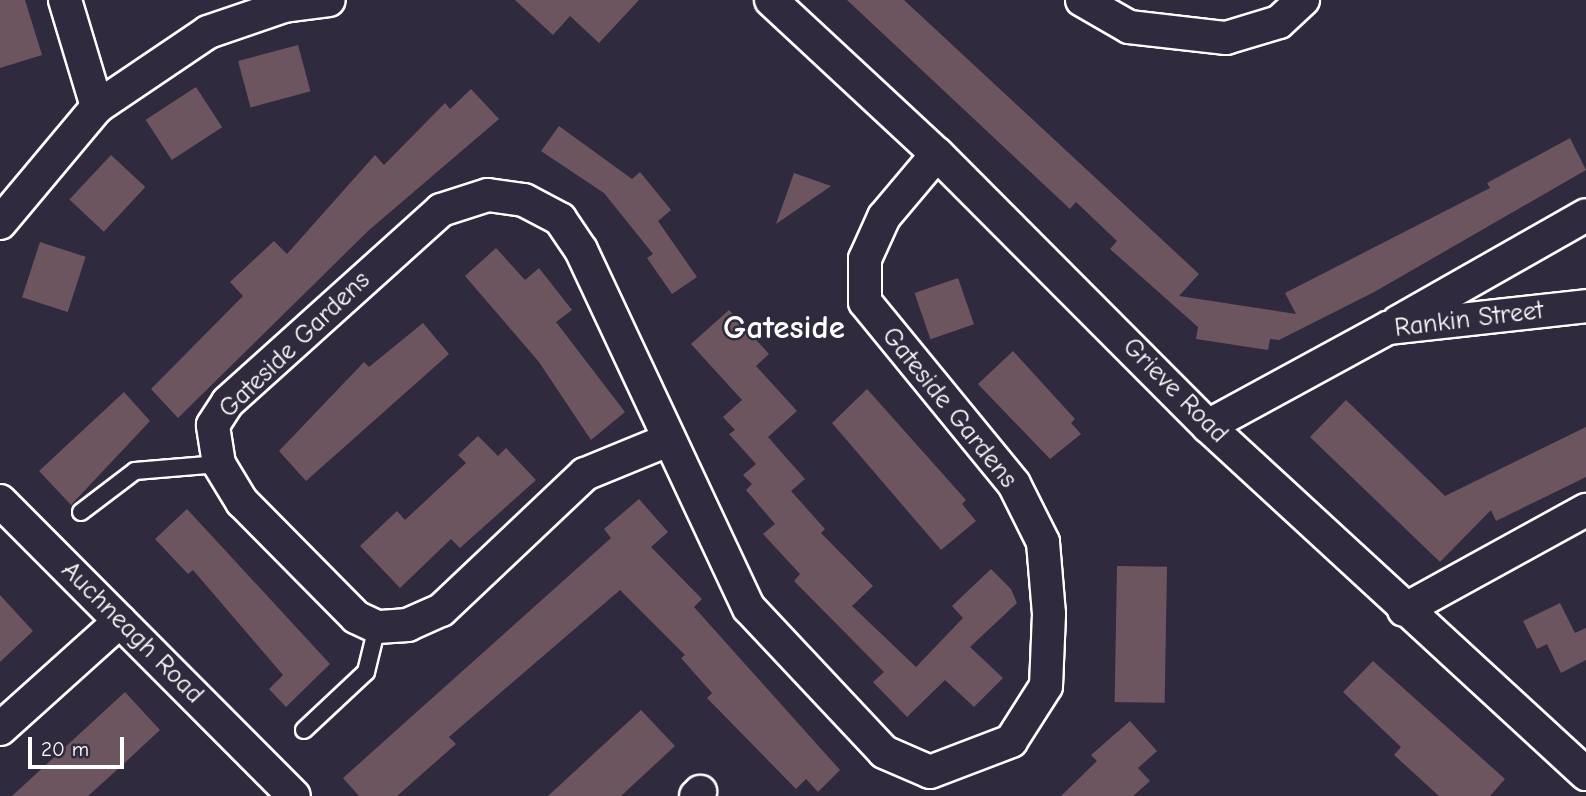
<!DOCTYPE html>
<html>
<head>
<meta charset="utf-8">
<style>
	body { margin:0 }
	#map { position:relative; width:1586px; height:796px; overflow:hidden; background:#2f2a3d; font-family:"Comic Neue",sans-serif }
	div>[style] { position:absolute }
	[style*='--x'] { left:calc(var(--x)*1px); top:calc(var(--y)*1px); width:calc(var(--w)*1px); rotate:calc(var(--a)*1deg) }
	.building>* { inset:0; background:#6d5560; transform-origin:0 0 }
	.roads { filter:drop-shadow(2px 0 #fff) drop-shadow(-2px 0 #fff) drop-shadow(0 2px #fff) drop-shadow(0 -2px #fff) }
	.lane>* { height:16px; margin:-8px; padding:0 8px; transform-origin:8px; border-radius:8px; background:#2f2a3d }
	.street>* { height:32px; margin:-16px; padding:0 16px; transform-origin:16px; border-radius:16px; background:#2f2a3d }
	span { translate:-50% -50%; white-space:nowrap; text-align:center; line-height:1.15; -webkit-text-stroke:5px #2f2a3d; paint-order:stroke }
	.street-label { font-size:26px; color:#fff }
	.district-label { font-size:33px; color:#fff; font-weight:700 }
	.scale { position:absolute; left:28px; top:737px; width:96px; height:32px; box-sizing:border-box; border:4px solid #fff; border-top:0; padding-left:9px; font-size:21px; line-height:24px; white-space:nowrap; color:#fff; -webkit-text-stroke:5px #2f2a3d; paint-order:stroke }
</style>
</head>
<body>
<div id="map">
	<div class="building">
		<i style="clip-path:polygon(0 0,25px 0,42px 55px,0 68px)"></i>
		<i style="clip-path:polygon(515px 0,639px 0,599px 43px,570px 16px,553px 35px)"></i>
		<i style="clip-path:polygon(847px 0,904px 0,1199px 274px,1179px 296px,1296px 314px,1285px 293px,1490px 188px,1487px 183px,1570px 138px,1586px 170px,1376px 291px,1279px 340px,1270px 339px,1268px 350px,1196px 339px,1198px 327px,1110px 249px,1117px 241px,1076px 202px,1070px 209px)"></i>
		<i style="left:298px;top:45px;width:48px;height:62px;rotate:75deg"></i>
		<i style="left:196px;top:87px;width:48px;height:60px;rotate:57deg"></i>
		<i style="clip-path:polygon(471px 89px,499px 119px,368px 231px,178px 418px,151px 389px,243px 296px,230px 282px,274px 241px,287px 254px,375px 155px,384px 165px,445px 103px,450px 109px)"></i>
		<i style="clip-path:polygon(559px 126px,632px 179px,640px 172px,671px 210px,658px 221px,697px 277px,672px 294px,647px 258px,653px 254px,604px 193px,541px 151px)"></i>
		<i style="left:111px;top:155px;width:47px;height:61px;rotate:43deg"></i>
		<i style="clip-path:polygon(794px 173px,831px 186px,776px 224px)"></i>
		<i style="left:40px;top:242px;width:48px;height:58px;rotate:18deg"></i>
		<i style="clip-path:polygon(496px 248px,525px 280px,539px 268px,572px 310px,556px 322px,625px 412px,591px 440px,539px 362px,465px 276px)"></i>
		<i style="left:958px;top:278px;width:49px;height:46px;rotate:71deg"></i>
		<i style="clip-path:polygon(729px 310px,769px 354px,756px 366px,797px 411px,768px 437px,805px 479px,791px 491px,825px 529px,821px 533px,873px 586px,852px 606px,916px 667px,963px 618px,952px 606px,991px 569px,1011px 589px,1017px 603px,970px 647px,1003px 678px,974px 707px,945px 680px,907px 717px,873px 682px,884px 672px,794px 581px,800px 574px,763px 534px,775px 524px,746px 490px,752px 484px,743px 475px,756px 464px,729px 434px,735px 430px,723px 417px,742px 400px,691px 344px)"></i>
		<i style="clip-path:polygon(423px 323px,449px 354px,306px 481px,279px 451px,364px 362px,369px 367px)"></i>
		<i style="clip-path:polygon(1013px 351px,1075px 419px,1071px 423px,1081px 434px,1050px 459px,978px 384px)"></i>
		<i style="clip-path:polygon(867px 389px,966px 500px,962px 504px,976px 521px,941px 550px,832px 423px)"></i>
		<i style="clip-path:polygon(124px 392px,150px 421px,71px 505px,39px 471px)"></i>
		<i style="clip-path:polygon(1346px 400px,1445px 496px,1586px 427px,1586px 477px,1496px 521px,1491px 510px,1440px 562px,1310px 437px)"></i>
		<i style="clip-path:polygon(478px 436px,498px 456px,506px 448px,536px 480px,460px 548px,451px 539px,400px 588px,360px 546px,397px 511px,405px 520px,466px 463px,458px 455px)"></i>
		<i style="clip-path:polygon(639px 499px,668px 532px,651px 547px,702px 599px,694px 607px,840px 770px,818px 792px,806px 779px,796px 789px,707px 698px,712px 693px,681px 658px,685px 655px,620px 590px,449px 737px,456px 744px,397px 796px,359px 796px,343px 778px,611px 538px,604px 529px)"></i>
		<i style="clip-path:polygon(187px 509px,330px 664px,286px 707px,269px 689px,283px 675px,193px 570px,188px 574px,155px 539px)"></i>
		<i style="left:1117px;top:566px;width:50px;height:136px;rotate:1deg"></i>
		<i style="clip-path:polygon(0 595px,33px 631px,0 662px)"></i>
		<i style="clip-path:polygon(1560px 603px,1575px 633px,1586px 628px,1586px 660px,1561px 673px,1547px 644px,1537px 649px,1523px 621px)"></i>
		<i style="clip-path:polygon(1373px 661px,1505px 779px,1490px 796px,1439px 796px,1394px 755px,1401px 747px,1343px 692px)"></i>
		<i style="clip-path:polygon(125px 692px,160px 730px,118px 769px,88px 796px,12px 796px)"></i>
		<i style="clip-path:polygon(641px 710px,675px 746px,621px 796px,548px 796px)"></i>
		<i style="clip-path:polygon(1130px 721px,1157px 751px,1138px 768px,1150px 781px,1133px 796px,1061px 796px,1097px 761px,1091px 755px)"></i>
	</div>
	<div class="roads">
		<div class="lane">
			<i style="--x:81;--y:512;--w:68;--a:-37.2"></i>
			<i style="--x:135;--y:471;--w:84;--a:-4.8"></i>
			<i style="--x:304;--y:730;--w:85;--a:-43.1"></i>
			<i style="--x:366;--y:672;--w:46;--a:-76.3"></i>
		</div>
		<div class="street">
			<i style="--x:65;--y:0;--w:112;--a:73.3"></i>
			<i style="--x:771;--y:0;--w:226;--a:42.9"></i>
			<i style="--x:937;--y:154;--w:384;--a:45.1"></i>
			<i style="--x:1208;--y:426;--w:514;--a:42.63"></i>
			<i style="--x:1082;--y:0;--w:54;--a:29.9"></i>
			<i style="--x:1129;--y:27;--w:98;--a:6.5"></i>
			<i style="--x:1226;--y:38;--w:55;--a:-16.8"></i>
			<i style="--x:1279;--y:22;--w:33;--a:-43"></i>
			<i style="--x:0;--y:223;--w:151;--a:-50.1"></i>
			<i style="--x:97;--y:107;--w:134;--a:-34"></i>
			<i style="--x:208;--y:32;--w:80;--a:-18.9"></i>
			<i style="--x:284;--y:6;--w:45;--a:-7.6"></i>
			<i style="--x:1398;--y:322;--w:216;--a:-29.6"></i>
			<i style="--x:1208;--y:426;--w:205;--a:-28.6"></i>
			<i style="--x:1388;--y:328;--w:199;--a:-6.3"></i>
			<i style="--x:668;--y:440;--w:90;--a:157.7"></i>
			<i style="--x:585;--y:474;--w:198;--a:136.6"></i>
			<i style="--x:441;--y:610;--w:36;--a:156"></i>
			<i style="--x:408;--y:625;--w:31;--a:176"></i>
			<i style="--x:377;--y:627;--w:23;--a:-155"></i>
			<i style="--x:356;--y:617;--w:162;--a:-134.7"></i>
			<i style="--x:242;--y:502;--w:44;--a:-121.2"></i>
			<i style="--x:219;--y:464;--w:39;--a:-99"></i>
			<i style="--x:213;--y:425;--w:27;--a:-57"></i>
			<i style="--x:228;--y:402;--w:287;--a:-42"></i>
			<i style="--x:441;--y:210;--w:49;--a:-17.7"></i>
			<i style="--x:488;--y:195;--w:36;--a:8"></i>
			<i style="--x:524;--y:200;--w:41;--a:27.8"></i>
			<i style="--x:560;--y:219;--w:37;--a:56"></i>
			<i style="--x:581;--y:250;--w:395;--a:64.9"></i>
			<i style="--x:749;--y:608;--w:197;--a:46.8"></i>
			<i style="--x:884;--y:752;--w:50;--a:23.5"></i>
			<i style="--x:930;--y:772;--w:87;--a:-20.9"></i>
			<i style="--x:1011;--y:741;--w:65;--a:-57.5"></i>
			<i style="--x:1046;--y:686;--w:72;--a:-87.6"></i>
			<i style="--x:1049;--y:614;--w:72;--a:-94.8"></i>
			<i style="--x:1043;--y:542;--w:65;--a:-116.6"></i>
			<i style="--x:1014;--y:484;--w:235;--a:-129.3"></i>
			<i style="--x:865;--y:302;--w:43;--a:-90"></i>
			<i style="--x:865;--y:259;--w:46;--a:-65.7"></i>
			<i style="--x:884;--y:217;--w:82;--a:-49.9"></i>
			<i style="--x:0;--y:501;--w:416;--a:45.1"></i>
			<i style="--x:1404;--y:610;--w:208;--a:-28.8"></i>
			<i style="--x:0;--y:729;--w:161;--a:-42"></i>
			<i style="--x:696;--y:796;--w:6;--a:-45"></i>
		</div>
	</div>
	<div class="street-label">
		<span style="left:1469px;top:320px;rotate:-7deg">Rankin Street</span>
		<span style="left:295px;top:345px;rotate:-44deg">Gateside Gardens</span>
		<span style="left:1175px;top:391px;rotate:45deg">Grieve Road</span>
		<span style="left:949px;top:408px;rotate:51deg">Gateside Gardens</span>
		<span style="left:132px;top:633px;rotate:45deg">Auchneagh Road</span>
	</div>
	<div class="district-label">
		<span style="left:784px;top:328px">Gateside</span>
	</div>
	<div class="scale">20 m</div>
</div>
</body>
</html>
